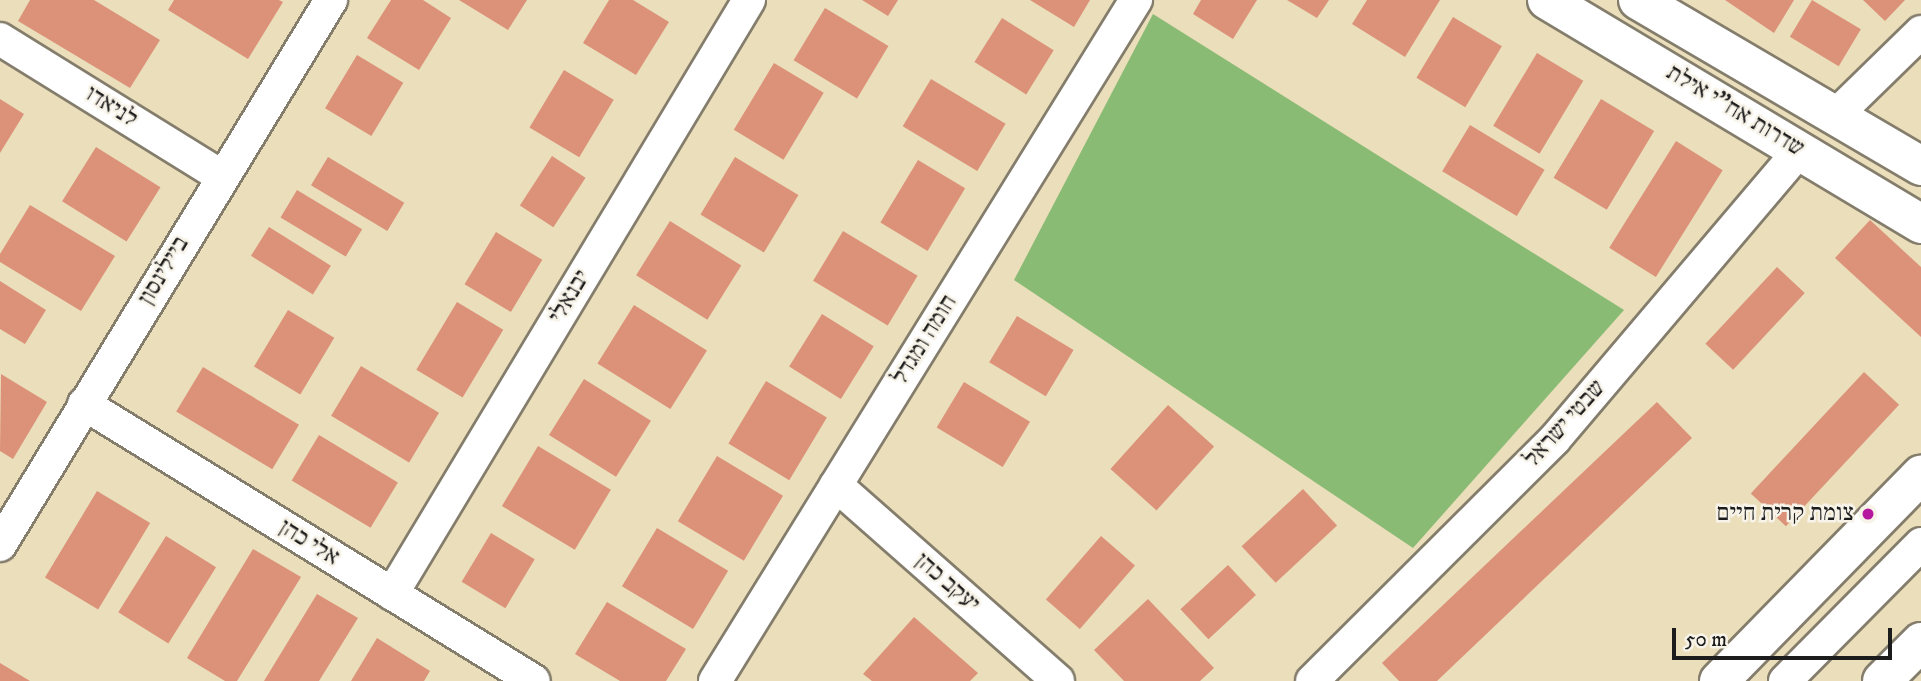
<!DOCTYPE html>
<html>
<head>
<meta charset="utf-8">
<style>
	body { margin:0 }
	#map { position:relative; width:1921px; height:681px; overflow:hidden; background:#ebdebb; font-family:"IM FELL DW Pica","Frank Ruhl Libre",serif }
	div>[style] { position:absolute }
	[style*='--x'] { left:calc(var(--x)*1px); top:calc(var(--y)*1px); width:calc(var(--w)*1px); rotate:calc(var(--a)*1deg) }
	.forest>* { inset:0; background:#8abb74 }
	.building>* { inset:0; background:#db9279; transform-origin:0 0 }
	.roads { filter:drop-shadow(2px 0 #847d6c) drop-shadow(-2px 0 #847d6c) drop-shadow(0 2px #847d6c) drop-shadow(0 -2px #847d6c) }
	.minor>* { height:32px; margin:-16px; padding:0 16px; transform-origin:16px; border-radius:16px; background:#fff }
	.major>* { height:38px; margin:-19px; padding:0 19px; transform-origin:19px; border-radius:19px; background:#fff }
	.highway>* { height:38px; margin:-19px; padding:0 19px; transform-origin:19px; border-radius:19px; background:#fff }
	.dots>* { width:19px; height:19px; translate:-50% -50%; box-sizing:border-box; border:4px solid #f7f3e8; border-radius:50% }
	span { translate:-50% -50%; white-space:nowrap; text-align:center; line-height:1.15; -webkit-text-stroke:5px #f7f3e8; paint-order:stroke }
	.street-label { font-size:24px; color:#1c1c1c }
	.poi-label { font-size:24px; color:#1c1c1c }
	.right { translate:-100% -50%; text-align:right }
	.scale { position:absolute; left:1672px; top:628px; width:220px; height:32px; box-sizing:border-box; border:4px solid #1c1c1c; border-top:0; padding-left:9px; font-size:21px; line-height:24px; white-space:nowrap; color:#1c1c1c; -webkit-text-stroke:5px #f7f3e8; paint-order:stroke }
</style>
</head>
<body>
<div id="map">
	<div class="forest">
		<i style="clip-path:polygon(1153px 14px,1624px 310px,1413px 548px,1014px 280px)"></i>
	</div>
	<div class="building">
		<i style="clip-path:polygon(30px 0,94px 0,160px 40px,130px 88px,18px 21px)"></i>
		<i style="clip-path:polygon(174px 0,279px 0,283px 2px,248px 59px,168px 10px)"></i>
		<i style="clip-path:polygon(391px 0,423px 0,451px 18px,419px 70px,367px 38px)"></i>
		<i style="clip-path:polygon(459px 0,527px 0,508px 30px)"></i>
		<i style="clip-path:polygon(609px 0,633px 0,669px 22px,636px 75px,583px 43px)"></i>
		<i style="clip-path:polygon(862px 0,898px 0,888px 16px)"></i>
		<i style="clip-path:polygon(1030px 0,1090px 0,1074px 27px)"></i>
		<i style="clip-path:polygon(1201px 0,1257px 0,1233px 39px,1193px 14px)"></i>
		<i style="clip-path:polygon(1287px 0,1329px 0,1317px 18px)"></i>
		<i style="clip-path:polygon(1367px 0,1440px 0,1405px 57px,1352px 24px)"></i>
		<i style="clip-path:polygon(1725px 0,1794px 0,1774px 33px)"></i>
		<i style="left:1812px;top:0;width:57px;height:43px;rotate:31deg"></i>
		<i style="clip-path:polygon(1863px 0,1905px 0,1885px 21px)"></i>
		<i style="left:825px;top:8px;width:74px;height:61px;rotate:31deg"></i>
		<i style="left:1453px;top:17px;width:57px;height:71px;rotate:31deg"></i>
		<i style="left:1002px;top:18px;width:61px;height:52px;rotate:32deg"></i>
		<i style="left:1537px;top:53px;width:54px;height:85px;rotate:31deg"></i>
		<i style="left:357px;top:55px;width:54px;height:62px;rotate:31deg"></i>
		<i style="left:774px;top:63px;width:58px;height:78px;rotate:31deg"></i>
		<i style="left:564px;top:70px;width:58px;height:67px;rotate:31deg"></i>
		<i style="left:931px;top:79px;width:87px;height:55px;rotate:31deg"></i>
		<i style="clip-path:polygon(0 99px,24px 114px,0 153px)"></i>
		<i style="left:1601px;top:99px;width:62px;height:92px;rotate:31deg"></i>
		<i style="left:1470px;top:125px;width:87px;height:54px;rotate:31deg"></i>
		<i style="left:1676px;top:141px;width:55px;height:126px;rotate:32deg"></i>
		<i style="left:96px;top:147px;width:76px;height:64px;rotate:32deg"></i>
		<i style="left:552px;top:156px;width:40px;height:59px;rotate:33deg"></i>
		<i style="left:328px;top:157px;width:89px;height:33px;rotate:31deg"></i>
		<i style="left:735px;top:157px;width:74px;height:67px;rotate:31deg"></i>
		<i style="left:918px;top:160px;width:55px;height:73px;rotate:31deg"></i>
		<i style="left:297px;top:190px;width:76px;height:32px;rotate:31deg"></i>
		<i style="clip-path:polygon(30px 205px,115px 256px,81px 311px,0 262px,0 254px)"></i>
		<i style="clip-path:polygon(1870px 220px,1921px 267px,1921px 337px,1835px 258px)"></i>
		<i style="left:670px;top:221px;width:84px;height:64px;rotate:32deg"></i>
		<i style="left:269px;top:227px;width:73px;height:34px;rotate:32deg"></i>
		<i style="left:843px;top:231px;width:87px;height:58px;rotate:31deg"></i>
		<i style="left:496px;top:232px;width:54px;height:61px;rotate:31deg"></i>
		<i style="left:1777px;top:267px;width:38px;height:105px;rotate:43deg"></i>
		<i style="clip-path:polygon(0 281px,46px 310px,25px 344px,0 329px)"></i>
		<i style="left:457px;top:302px;width:54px;height:79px;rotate:31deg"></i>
		<i style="left:634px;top:305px;width:86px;height:69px;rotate:32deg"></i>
		<i style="left:288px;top:310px;width:54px;height:66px;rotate:31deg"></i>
		<i style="left:822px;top:314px;width:61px;height:62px;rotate:32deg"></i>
		<i style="left:1017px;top:316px;width:66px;height:54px;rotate:31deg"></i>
		<i style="left:361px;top:366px;width:91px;height:58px;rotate:31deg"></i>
		<i style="left:203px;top:367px;width:112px;height:52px;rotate:31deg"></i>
		<i style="left:1864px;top:372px;width:48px;height:166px;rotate:43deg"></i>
		<i style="clip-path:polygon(1px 374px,47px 402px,13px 459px,0 451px)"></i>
		<i style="left:584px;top:379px;width:79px;height:66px;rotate:32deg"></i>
		<i style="left:766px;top:381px;width:71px;height:73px;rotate:31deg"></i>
		<i style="left:964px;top:382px;width:77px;height:53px;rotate:31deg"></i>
		<i style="clip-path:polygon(1657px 402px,1692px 438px,1437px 681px,1399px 681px,1382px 663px)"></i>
		<i style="left:1168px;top:405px;width:62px;height:86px;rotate:42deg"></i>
		<i style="left:319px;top:435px;width:92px;height:53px;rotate:31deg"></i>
		<i style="left:538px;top:446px;width:85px;height:70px;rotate:31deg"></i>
		<i style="left:717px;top:456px;width:77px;height:76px;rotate:31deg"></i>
		<i style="left:1303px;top:489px;width:50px;height:84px;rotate:47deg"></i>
		<i style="left:97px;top:491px;width:62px;height:101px;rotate:31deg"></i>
		<i style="left:657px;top:528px;width:83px;height:68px;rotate:31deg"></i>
		<i style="left:491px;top:533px;width:51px;height:57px;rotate:31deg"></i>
		<i style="left:166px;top:536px;width:59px;height:90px;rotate:32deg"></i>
		<i style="left:1101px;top:536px;width:45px;height:84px;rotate:41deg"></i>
		<i style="clip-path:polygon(253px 549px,301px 577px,237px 681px,225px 681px,187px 658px)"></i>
		<i style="left:1228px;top:565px;width:41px;height:65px;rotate:47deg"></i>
		<i style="clip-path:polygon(317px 594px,358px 618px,319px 681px,264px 681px)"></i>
		<i style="clip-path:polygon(1148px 599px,1214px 668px,1200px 681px,1124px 681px,1094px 650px)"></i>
		<i style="clip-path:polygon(607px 602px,686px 649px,666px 681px,620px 681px,575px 654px)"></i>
		<i style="clip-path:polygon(914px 617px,978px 673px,970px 681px,872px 681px,863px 674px)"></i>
		<i style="clip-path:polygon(377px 638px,430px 671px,424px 681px,351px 681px)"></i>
		<i style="clip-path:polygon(0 663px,30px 681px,0 681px)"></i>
	</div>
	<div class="roads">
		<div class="minor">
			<i style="--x:0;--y:39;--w:260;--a:31.8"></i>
			<i style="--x:1836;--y:115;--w:119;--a:-44.3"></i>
			<i style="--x:84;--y:404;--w:528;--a:31.61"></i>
			<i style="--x:836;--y:485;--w:296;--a:41.4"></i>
			<i style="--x:0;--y:545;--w:638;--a:-58.73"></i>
			<i style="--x:392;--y:594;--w:693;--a:-58.99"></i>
			<i style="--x:715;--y:681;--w:801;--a:-58.28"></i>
			<i style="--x:1312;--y:681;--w:342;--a:-44.9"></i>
			<i style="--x:1554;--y:440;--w:380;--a:-49.7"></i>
			<i style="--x:1785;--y:681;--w:193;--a:-45.2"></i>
		</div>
		<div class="major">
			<i style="--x:1547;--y:0;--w:436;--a:30.9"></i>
			<i style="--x:1638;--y:0;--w:328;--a:30.4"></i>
		</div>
		<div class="highway">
			<i style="--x:1719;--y:681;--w:289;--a:-45.6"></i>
			<i style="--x:1882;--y:681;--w:55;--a:-45"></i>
		</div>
	</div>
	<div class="dots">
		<i style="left:1868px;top:514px;background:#b5179e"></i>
	</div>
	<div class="street-label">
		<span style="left:111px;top:107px;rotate:32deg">לניאדו</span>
		<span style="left:1735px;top:111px;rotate:31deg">שדרות אח"י אילת</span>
		<span style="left:164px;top:271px;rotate:-59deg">ביילינסון</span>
		<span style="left:570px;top:297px;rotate:-59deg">יבנאלי</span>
		<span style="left:925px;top:340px;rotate:-58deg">חומה ומגדל</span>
		<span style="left:1565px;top:424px;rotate:-48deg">שבטי ישראל</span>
		<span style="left:309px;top:543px;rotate:32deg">אלי כהן</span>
		<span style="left:947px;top:583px;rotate:41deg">יעקב כהן</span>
	</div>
	<div class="poi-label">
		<span class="right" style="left:1854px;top:514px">צומת קרית חיים</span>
	</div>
	<div class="scale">50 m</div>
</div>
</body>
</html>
